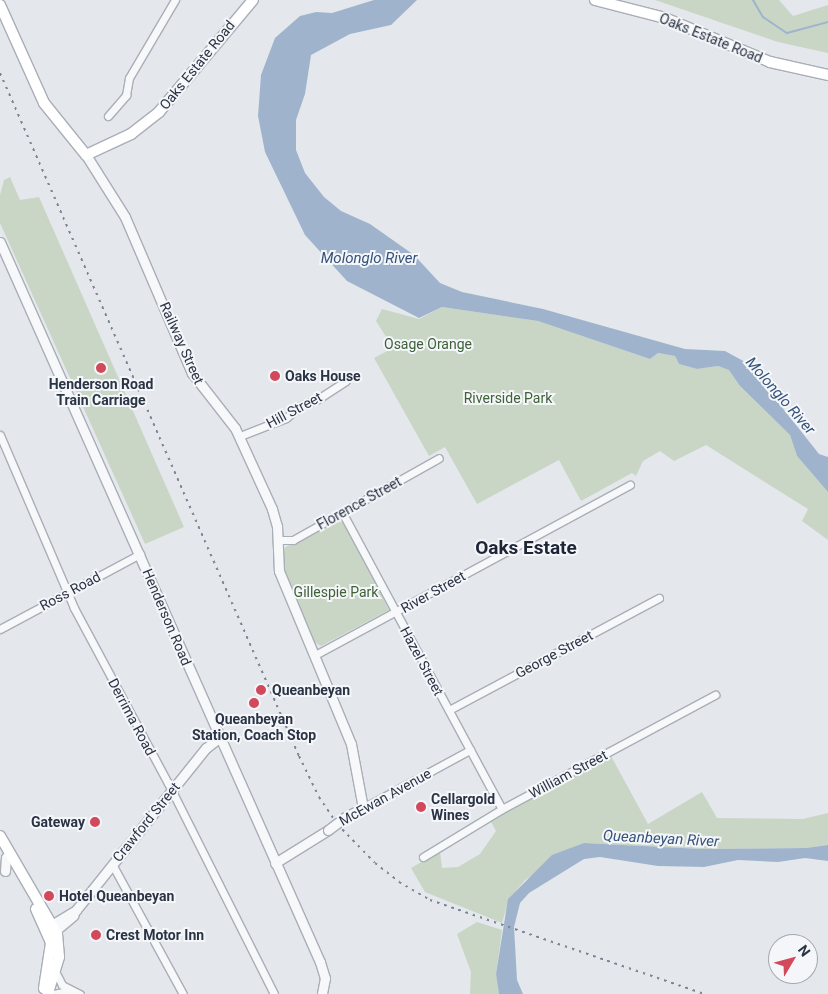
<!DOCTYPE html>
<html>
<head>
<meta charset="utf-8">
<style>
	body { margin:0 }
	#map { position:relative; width:828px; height:994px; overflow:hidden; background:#e4e7ec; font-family:Roboto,sans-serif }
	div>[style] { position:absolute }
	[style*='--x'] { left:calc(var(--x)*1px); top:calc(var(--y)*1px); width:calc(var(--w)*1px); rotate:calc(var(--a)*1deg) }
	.green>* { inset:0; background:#c9d6c5 }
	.water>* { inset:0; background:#9fb4cc }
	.stream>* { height:2px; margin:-1px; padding:0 1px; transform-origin:1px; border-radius:1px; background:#9fb4cc }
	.roads { filter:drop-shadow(1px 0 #a9aeb7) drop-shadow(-1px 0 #a9aeb7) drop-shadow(0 1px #a9aeb7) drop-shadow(0 -1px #a9aeb7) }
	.minor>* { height:7px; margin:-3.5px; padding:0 3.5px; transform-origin:3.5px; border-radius:3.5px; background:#f7f8fa }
	.tertiary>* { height:9px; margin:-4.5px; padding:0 4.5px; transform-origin:4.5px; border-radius:4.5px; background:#f7f8fa }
	.secondary>* { height:10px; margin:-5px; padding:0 5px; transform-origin:5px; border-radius:5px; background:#fff }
	.rail>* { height:2px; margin-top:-1px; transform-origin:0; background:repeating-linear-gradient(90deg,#7d8696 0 2.5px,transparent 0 7.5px) }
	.bridges { filter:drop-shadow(1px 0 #a9aeb7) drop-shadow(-1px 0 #a9aeb7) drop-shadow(0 1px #a9aeb7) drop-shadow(0 -1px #a9aeb7) }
	.tertiary-bridge>* { height:9px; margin:-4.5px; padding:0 4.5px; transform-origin:4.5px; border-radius:4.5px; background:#f7f8fa }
	.dots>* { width:14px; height:14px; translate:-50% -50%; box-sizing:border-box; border:2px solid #f4f6f9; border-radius:50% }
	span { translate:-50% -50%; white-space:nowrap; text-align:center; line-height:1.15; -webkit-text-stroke:4px #f4f6f9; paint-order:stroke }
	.street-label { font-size:14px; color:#2b3445 }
	.park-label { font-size:14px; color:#3f6138 }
	.poi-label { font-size:14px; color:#2b3445; font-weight:700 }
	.left { translate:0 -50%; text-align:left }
	.right { translate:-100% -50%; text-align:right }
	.water-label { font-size:15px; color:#34527a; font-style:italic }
	.district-label { font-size:19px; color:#1d2536; font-weight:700 }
	.north { position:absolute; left:768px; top:934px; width:50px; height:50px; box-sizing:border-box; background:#f4f6f9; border:1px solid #a4a8b1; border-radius:50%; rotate:53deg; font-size:14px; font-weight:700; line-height:20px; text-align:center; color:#2b3445 }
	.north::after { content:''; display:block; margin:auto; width:18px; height:22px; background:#d1495b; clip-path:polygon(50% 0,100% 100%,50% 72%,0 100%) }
</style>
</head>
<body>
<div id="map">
	<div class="green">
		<i style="clip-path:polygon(655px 0,779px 0,793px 16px,828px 5px,828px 53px,778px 42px)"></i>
		<i style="clip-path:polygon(10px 177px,20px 200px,39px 197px,184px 527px,145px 544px,0 223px,0 195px,4px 180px)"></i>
		<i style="clip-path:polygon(442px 307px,538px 321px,650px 359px,658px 353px,675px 356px,679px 364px,697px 369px,718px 366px,730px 370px,740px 386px,790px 435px,797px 456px,828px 492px,828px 540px,802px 521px,808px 509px,706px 445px,674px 461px,660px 451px,643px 461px,636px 476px,632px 473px,581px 501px,559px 460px,477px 504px,445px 447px,429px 456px,374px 358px,393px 348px,376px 321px,382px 309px,419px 319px)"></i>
		<i style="clip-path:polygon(336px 520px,345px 524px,389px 610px,321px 646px,314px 642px,284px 574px,281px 554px,284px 548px)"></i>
		<i style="clip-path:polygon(611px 756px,648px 824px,702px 792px,717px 818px,803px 819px,828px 813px,828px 845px,806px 848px,702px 849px,584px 843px,525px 880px,509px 899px,502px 923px,425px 892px,411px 868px,440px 851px,442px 868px,458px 867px,480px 854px,496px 831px,490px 820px)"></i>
		<i style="clip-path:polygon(477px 922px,502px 930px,496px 974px,499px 994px,470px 994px,471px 972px,457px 934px)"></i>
	</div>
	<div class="water">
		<i style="clip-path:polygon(374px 0,417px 0,391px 25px,350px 34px,311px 55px,305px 94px,296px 120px,296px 150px,305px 173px,324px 197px,341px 211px,370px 224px,414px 255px,440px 283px,462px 292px,543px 309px,685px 349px,725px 351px,747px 363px,819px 454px,828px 457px,828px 492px,797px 456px,790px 435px,740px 386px,729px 370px,718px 366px,697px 369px,679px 364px,675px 356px,658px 353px,650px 359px,538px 321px,442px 307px,419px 318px,347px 281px,305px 235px,265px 152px,258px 116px,261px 75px,275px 38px,300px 16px,316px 12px,332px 13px)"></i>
		<i style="clip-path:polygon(584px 843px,702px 849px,806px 848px,828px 845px,828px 861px,805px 858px,778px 862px,738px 860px,704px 867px,658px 866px,600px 857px,584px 859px,529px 893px,520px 903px,514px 927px,517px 980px,523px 994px,499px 994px,496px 974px,508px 899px,552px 855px)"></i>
	</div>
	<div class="stream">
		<i style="--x:753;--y:0;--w:20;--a:60"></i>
		<i style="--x:763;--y:17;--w:29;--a:34"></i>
		<i style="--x:787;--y:33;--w:42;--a:-15"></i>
	</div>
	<div class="roads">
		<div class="minor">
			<i style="--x:108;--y:116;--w:28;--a:-49"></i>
			<i style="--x:126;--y:95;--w:17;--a:-80"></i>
			<i style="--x:129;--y:78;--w:91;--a:-59.5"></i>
			<i style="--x:0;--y:435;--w:188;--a:66.8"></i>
			<i style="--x:74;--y:608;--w:199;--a:61.8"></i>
			<i style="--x:168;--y:783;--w:236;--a:63.3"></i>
			<i style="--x:240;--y:436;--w:49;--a:-21.4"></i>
			<i style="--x:286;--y:418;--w:18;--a:-41"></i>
			<i style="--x:300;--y:406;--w:19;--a:-21"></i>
			<i style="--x:318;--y:399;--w:33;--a:-33"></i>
			<i style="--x:342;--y:512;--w:337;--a:61.7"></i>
			<i style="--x:277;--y:540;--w:16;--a:0"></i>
			<i style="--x:293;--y:540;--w:167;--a:-29.3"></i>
			<i style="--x:0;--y:629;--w:159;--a:-28.2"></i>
			<i style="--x:315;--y:655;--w:358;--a:-28.4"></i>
			<i style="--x:449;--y:710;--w:238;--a:-28.1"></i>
			<i style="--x:363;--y:808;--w:122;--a:-28.5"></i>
			<i style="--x:423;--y:857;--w:92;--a:-31.3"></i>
			<i style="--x:502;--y:809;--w:242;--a:-28.2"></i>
			<i style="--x:112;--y:864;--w:148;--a:61.4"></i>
			<i style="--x:56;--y:973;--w:13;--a:63"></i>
			<i style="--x:62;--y:985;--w:20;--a:27"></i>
			<i style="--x:54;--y:994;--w:17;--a:-13"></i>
		</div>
		<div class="tertiary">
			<i style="--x:86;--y:155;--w:73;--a:57.8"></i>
			<i style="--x:125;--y:217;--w:170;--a:66.8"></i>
			<i style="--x:192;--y:373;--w:70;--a:52"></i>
			<i style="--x:235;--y:428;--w:89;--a:65.4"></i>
			<i style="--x:272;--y:509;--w:18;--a:74"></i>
			<i style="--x:277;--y:526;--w:45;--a:87.5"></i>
			<i style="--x:279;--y:571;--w:187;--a:67.4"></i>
			<i style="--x:351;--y:744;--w:65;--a:79.4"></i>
			<i style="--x:363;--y:808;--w:20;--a:153"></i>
			<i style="--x:0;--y:242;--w:788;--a:66.04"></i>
			<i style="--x:320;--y:962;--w:17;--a:73"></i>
			<i style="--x:325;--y:978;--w:16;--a:101"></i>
			<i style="--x:275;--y:863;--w:62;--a:-31.9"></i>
			<i style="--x:5;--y:871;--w:14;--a:-86"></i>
			<i style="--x:53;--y:924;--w:27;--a:-31"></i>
			<i style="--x:76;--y:910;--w:208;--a:-51.3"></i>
			<i style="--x:206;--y:748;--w:18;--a:-38"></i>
			<i style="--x:56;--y:930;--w:23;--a:-40"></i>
		</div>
		<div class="secondary">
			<i style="--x:595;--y:0;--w:72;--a:14.4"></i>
			<i style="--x:665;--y:18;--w:114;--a:22.7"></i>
			<i style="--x:770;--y:62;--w:59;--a:12.6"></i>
			<i style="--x:0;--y:5;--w:107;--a:65.8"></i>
			<i style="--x:44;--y:103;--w:67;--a:51.1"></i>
			<i style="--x:86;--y:155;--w:50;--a:-25"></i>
			<i style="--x:131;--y:134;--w:36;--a:-38"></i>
			<i style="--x:159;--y:112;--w:146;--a:-50"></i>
			<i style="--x:0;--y:836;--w:113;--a:59.8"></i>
			<i style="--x:57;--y:934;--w:23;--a:85"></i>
			<i style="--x:59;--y:957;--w:39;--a:107"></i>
			<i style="--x:36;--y:909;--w:37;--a:66"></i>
			<i style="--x:51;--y:943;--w:46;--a:98.8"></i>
		</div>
	</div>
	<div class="rail">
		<i style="--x:0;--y:73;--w:746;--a:66.36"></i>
		<i style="--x:299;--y:756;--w:46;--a:64"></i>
		<i style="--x:319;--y:797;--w:32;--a:56"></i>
		<i style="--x:337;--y:824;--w:54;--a:45.7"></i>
		<i style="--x:375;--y:863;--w:31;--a:38"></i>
		<i style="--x:399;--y:882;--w:36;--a:30"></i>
		<i style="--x:430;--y:900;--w:290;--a:18.9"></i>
	</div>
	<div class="bridges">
		<div class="tertiary-bridge">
			<i style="--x:328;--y:830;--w:21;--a:-37"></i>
		</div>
	</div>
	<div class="dots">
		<i style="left:101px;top:368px;background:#d1495b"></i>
		<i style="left:275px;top:376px;background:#d1495b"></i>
		<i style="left:261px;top:690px;background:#d1495b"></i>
		<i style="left:254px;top:703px;background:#d1495b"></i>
		<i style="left:421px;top:807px;background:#d1495b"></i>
		<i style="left:95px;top:822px;background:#d1495b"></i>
		<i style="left:49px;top:896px;background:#d1495b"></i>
		<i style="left:96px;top:935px;background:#d1495b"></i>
	</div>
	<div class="street-label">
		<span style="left:711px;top:38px;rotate:22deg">Oaks Estate Road</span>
		<span style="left:197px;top:65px;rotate:-51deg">Oaks Estate Road</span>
		<span style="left:182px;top:343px;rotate:66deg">Railway Street</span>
		<span style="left:294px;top:410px;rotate:-28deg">Hill Street</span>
		<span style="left:359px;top:503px;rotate:-29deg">Florence Street</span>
		<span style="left:70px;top:591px;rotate:-28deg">Ross Road</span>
		<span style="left:433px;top:592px;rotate:-29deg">River Street</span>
		<span style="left:167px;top:617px;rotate:67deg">Henderson Road</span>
		<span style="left:554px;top:654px;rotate:-28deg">George Street</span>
		<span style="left:422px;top:661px;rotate:62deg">Hazel Street</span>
		<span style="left:132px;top:717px;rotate:62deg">Derrima Road</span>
		<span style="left:568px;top:774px;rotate:-28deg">William Street</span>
		<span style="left:385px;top:797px;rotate:-29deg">McEwan Avenue</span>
		<span style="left:146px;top:822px;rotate:-51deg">Crawford Street</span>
	</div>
	<div class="park-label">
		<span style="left:428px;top:344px">Osage Orange</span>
		<span style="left:508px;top:398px">Riverside Park</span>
		<span style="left:336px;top:592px">Gillespie Park</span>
	</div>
	<div class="poi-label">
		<span class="left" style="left:285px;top:376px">Oaks House</span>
		<span style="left:101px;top:392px">Henderson Road<br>Train Carriage</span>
		<span class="left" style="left:272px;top:690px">Queanbeyan</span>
		<span style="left:254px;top:727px">Queanbeyan<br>Station, Coach Stop</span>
		<span class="left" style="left:431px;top:807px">Cellargold<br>Wines</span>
		<span class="right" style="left:85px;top:822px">Gateway</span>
		<span class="left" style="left:59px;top:896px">Hotel Queanbeyan</span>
		<span class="left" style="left:106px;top:935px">Crest Motor Inn</span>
	</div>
	<div class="water-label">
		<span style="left:369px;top:259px">Molonglo River</span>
		<span style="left:780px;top:396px;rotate:49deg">Molonglo River</span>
		<span style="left:661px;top:839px;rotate:3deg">Queanbeyan River</span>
	</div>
	<div class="district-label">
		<span style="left:526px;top:548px">Oaks Estate</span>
	</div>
	<div class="north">N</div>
</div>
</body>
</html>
